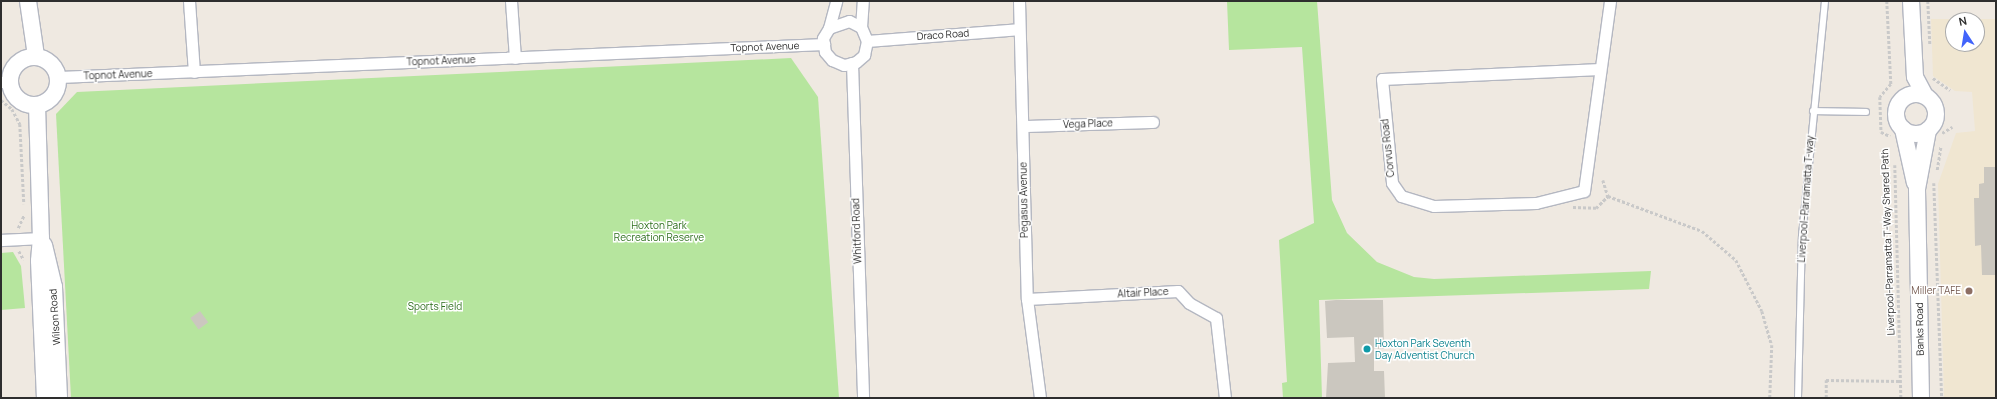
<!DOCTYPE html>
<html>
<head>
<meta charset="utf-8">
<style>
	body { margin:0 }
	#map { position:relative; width:1997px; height:399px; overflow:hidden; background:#efe9e1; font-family:Manrope,sans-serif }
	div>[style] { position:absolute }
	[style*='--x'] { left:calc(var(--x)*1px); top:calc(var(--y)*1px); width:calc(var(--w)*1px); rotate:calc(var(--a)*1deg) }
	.education>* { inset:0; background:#f0e6d1 }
	.green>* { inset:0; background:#b6e59e }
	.building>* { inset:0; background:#cbc7bf; transform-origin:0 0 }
	.path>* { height:2.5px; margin-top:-1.25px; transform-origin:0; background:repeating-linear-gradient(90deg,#c9c9c9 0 3px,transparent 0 5px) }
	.roads { filter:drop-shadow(1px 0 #b4b7c1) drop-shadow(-1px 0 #b4b7c1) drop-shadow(0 1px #b4b7c1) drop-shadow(0 -1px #b4b7c1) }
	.lane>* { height:5.5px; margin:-2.75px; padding:0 2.75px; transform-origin:2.75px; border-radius:2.75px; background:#fff }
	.street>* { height:11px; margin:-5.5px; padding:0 5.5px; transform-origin:5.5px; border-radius:5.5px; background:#fff }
	.secondary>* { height:16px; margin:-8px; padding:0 8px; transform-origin:8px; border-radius:8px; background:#fff }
	.secondary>.ring { margin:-8px; padding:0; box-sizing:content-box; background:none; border:16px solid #fff; border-radius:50% }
	.dots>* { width:11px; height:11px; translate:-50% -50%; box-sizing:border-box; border:2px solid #fff; border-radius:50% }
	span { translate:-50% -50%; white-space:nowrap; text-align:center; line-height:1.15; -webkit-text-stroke:3px #fff; paint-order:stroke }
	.street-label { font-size:10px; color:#2e2e2e }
	.park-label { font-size:10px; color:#2c6e1b }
	.education-label { font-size:10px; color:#785e54 }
	.right { translate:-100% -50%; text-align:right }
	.culture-label { font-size:10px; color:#0d838f }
	.left { translate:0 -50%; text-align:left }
	.frame { position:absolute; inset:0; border:2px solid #2e2e2e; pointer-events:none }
	.north { position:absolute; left:1945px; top:12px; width:40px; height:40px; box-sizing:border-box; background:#fff; border:1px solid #ababab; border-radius:50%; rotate:348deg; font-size:11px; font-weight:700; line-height:16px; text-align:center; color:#2e2e2e }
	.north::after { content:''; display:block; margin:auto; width:14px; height:18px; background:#4264fb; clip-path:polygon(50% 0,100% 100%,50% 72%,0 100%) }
</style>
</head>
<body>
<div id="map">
	<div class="education">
		<i style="clip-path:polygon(evenodd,1931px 19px,1996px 19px,1996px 398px,1944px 398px,1938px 184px,1956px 133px,1975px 131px,1972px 92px,1955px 91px,1933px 76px,1931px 19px,1953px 20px,1977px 20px,1977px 44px,1953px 44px,1953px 20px)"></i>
	</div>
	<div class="green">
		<i style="clip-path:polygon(1227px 1px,1317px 1px,1332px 200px,1347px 233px,1377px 262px,1414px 277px,1434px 279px,1651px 271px,1649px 289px,1319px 300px,1322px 398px,1283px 398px,1282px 383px,1287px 382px,1279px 240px,1314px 223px,1302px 47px,1229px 50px)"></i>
		<i style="clip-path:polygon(791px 58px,818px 97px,839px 398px,71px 398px,56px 114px,77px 92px)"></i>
		<i style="clip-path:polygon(13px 252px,21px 266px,25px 308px,1px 310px,1px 253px)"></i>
	</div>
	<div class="building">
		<i style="clip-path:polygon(1984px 167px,1996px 167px,1996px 275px,1982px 275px,1981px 245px,1975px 246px,1974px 198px,1979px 198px,1979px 184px,1984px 183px)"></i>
		<i style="clip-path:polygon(1336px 300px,1383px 300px,1384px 349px,1374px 349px,1374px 371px,1384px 371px,1385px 398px,1326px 398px,1328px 363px,1355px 362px,1354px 337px,1327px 338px,1325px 301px)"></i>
		<i style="left:200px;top:311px;width:14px;height:12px;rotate:54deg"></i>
	</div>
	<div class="path">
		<i style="--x:1887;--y:1;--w:83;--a:87.2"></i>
		<i style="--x:1891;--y:84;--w:17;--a:130"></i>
		<i style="--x:1880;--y:97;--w:35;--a:88"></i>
		<i style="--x:1881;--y:132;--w:10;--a:24"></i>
		<i style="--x:1928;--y:1;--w:43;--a:87.3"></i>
		<i style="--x:1933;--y:78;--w:21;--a:35"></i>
		<i style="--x:1;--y:100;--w:14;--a:39"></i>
		<i style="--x:12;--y:109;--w:17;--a:62"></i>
		<i style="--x:20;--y:124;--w:80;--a:87.1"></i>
		<i style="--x:1942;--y:133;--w:12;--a:-31"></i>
		<i style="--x:1895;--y:165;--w:233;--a:88.5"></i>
		<i style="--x:1937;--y:170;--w:24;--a:-81"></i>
		<i style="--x:1603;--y:180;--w:17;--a:73"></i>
		<i style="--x:1934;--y:183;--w:215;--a:87.9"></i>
		<i style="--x:1608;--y:196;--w:100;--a:20.4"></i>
		<i style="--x:1702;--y:231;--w:45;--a:40.5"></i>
		<i style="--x:1736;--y:260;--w:57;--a:63"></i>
		<i style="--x:1762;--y:311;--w:35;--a:74"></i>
		<i style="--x:1772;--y:345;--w:53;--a:92.2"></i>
		<i style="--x:1573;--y:207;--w:23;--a:2"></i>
		<i style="--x:1596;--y:208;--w:17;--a:-45"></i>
		<i style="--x:18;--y:228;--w:14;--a:-65"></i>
		<i style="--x:19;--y:251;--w:10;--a:61"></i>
		<i style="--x:1826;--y:398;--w:18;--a:-90"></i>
		<i style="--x:1826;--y:380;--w:74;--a:0.8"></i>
	</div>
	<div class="roads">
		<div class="lane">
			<i style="--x:1813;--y:111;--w:53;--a:1.1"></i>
			<i style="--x:1798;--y:398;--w:162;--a:-88.6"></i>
			<i style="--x:1802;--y:236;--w:236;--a:-84.4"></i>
		</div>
		<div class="street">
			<i style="--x:189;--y:1;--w:71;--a:86"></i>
			<i style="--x:511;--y:1;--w:57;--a:86"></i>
			<i style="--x:1019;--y:1;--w:298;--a:88.5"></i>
			<i style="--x:1027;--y:299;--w:100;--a:82.5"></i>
			<i style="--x:861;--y:27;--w:13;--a:-153"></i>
			<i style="--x:849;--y:21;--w:21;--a:161"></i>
			<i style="--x:829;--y:28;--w:12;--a:121"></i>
			<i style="--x:823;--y:38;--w:14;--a:82"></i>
			<i style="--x:825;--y:52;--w:11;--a:49"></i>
			<i style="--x:832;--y:60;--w:13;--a:23"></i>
			<i style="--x:844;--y:65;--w:12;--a:-14"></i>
			<i style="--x:856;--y:62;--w:11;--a:-41"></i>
			<i style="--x:864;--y:55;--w:14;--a:-78"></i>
			<i style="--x:867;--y:41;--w:15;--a:-113"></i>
			<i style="--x:861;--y:27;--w:26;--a:-86"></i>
			<i style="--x:829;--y:28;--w:28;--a:-75"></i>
			<i style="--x:867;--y:41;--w:151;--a:-4.5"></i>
			<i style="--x:852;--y:63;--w:335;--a:88.1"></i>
			<i style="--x:1600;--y:69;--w:218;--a:177.4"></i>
			<i style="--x:1382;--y:79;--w:104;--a:84.5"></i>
			<i style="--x:1392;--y:183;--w:16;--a:55"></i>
			<i style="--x:1401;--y:196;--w:34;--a:17"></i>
			<i style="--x:1434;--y:206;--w:102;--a:-1.7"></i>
			<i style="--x:1536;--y:203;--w:49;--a:-14"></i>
			<i style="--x:1584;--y:191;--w:192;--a:-82.2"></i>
			<i style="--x:59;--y:77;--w:766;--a:-2.47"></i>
			<i style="--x:1;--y:82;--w:9;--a:0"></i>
			<i style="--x:1024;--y:126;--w:129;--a:-1.8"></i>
			<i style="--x:1;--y:240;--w:40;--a:-2.9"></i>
			<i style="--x:1027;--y:299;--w:151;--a:-3"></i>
			<i style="--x:1178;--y:291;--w:16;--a:47"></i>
			<i style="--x:1189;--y:303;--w:31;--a:29"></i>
			<i style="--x:1216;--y:318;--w:81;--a:83.6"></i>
		</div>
		<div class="secondary">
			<i style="--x:28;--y:1;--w:56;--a:81.7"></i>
			<i style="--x:1911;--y:1;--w:76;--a:87"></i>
			<i style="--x:1915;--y:77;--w:21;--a:62"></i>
			<i class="ring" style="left:10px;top:57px;width:32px;height:32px"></i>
			<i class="ring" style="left:1896px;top:94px;width:24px;height:24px"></i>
			<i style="--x:37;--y:105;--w:133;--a:88.3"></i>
			<i style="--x:41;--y:238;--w:23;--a:95"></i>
			<i style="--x:39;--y:261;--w:137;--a:87.5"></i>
			<i style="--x:1903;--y:129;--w:55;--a:77.5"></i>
			<i style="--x:44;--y:245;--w:43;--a:76.6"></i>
			<i style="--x:54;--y:287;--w:111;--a:87.4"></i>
			<i style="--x:1921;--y:398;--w:209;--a:-91.1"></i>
			<i style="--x:1917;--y:189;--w:60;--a:-79.4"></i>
		</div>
	</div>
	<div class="dots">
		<i style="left:1969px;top:291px;background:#8d6e63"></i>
		<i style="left:1367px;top:349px;background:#0f9aa8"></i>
	</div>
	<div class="street-label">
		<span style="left:943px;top:35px;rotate:-4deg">Draco Road</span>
		<span style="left:765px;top:47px;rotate:-2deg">Topnot Avenue</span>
		<span style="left:441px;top:61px;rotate:-2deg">Topnot Avenue</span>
		<span style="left:118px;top:75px;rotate:-2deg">Topnot Avenue</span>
		<span style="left:1088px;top:124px;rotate:-2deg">Vega Place</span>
		<span style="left:1388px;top:148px;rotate:-96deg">Corvus Road</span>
		<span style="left:1806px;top:199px;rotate:-86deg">Liverpool–Parramatta T-way</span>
		<span style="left:1024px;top:200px;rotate:-91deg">Pegasus Avenue</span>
		<span style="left:857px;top:231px;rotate:-92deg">Whitford Road</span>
		<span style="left:1888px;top:242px;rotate:-92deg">Liverpool-Parramatta T-Way Shared Path</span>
		<span style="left:1143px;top:293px;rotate:-3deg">Altair Place</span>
		<span style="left:55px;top:317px;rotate:-94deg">Wilson Road</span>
		<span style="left:1920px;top:329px;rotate:-91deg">Banks Road</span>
	</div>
	<div class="park-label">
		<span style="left:659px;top:231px">Hoxton Park<br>Recreation Reserve</span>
		<span style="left:435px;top:307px">Sports Field</span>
	</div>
	<div class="education-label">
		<span class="right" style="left:1961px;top:291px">Miller TAFE</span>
	</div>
	<div class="culture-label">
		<span class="left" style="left:1375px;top:349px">Hoxton Park Seventh<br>Day Adventist Church</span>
	</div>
	<div class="frame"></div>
	<div class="north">N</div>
</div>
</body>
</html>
